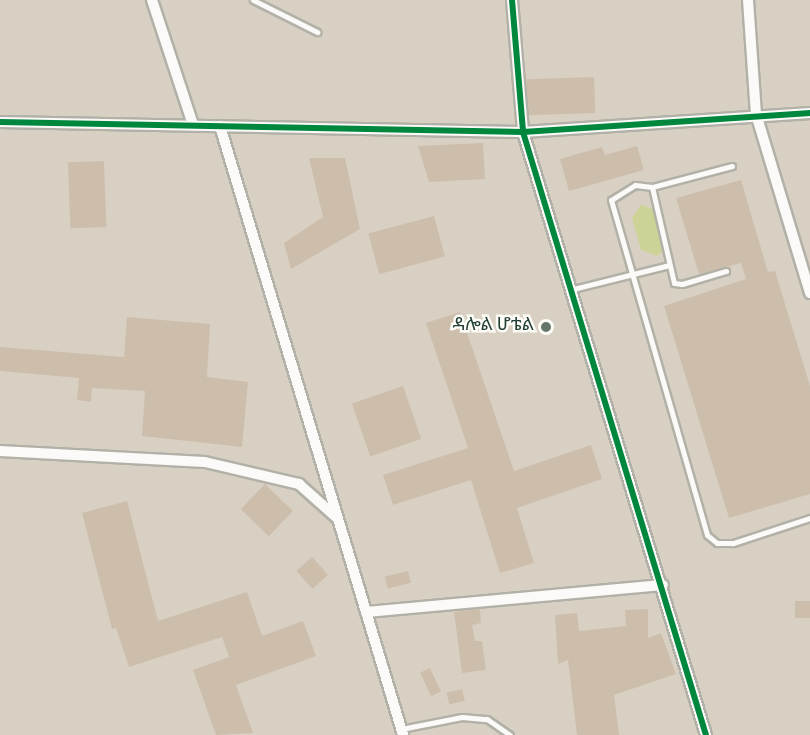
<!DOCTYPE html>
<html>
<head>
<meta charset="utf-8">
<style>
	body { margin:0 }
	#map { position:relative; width:810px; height:735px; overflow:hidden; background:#e7e0d1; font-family:"Gochi Hand","Noto Sans Ethiopic",sans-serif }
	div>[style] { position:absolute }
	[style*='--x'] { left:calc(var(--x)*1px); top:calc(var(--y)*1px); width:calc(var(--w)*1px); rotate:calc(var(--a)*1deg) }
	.industrial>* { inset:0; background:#d9d0c4; transform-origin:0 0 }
	.green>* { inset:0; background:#cdd297 }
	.building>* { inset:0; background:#cdbeac; transform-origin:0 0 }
	.roads { filter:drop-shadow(2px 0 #b2b1a7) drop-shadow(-2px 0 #b2b1a7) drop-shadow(0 2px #b2b1a7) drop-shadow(0 -2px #b2b1a7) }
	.service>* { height:5px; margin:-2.5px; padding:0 2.5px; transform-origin:2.5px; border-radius:2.5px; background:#fbfaf8 }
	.minor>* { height:10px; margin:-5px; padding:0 5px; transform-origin:5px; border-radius:5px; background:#fbfaf8 }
	.cycleway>* { height:6px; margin:-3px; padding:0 3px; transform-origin:3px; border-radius:3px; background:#00873e }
	.dots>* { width:16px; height:16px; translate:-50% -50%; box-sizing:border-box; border:3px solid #fdfcf7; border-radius:50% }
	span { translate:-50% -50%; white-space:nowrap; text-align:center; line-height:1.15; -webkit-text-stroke:5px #fdfcf7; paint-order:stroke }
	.poi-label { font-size:18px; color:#1f3d34 }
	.right { translate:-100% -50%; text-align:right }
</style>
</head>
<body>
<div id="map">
	<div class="industrial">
		<i style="left:0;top:0;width:810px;height:735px"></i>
	</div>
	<div class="green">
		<i style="clip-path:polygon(641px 205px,657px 210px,665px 250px,657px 256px,641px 250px,632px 218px)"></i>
	</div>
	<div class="building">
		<i style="left:594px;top:77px;width:36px;height:68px;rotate:88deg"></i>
		<i style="clip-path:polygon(483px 143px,485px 179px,429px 182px,418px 146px)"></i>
		<i style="clip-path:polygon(637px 146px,644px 170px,569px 191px,560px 159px,602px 147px,605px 155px)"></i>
		<i style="clip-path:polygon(309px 158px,345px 158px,360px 229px,291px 269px,284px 243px,323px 217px)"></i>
		<i style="left:104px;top:161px;width:66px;height:36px;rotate:88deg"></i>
		<i style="clip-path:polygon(741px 180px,768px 272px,775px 271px,810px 386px,810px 494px,729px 518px,664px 306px,746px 279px,741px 263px,699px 274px,676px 198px)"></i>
		<i style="left:434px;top:216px;width:42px;height:68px;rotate:75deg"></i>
		<i style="clip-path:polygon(460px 312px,514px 471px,591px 445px,602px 479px,517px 508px,534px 563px,500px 573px,471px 480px,393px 505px,383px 475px,468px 448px,426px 323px)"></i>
		<i style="clip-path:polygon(127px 317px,210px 324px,207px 377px,248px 382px,242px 447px,142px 436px,145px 391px,92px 388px,91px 402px,77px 400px,79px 378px,0 371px,0 347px,124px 357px)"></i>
		<i style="left:403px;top:386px;width:56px;height:54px;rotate:71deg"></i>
		<i style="left:265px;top:484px;width:39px;height:35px;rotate:44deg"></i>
		<i style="clip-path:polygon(127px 501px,158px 621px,247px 592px,262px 636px,303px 621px,316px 656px,236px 685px,253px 733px,216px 735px,193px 670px,229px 657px,222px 637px,129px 667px,116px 628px,112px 629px,82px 513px)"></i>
		<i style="left:312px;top:557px;width:24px;height:21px;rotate:48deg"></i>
		<i style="left:408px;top:571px;width:12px;height:24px;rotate:76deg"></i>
		<i style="left:810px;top:601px;width:17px;height:15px;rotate:90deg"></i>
		<i style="clip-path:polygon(480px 609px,481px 623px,472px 625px,475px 641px,482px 641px,486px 670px,462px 673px,454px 612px)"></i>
		<i style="clip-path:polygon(648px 609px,648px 638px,661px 633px,676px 674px,614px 695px,619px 735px,577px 735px,568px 660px,558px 664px,555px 615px,577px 613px,579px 631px,626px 626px,625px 610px)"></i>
		<i style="left:430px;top:668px;width:26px;height:11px;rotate:65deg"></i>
		<i style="left:462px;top:689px;width:12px;height:16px;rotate:76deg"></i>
	</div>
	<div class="roads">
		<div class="service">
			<i style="--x:253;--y:0;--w:72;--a:26.6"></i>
			<i style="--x:732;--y:166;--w:83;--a:165.3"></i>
			<i style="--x:652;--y:187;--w:17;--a:-173"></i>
			<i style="--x:635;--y:185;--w:28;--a:148"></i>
			<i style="--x:611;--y:200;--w:348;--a:74"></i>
			<i style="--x:707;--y:535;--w:13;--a:39"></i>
			<i style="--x:717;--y:543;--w:16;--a:0"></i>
			<i style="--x:733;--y:543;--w:81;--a:-18"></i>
			<i style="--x:652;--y:187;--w:98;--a:77.1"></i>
			<i style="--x:674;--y:283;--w:8;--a:7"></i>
			<i style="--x:682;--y:284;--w:46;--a:-16.5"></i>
			<i style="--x:569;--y:290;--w:103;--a:-14"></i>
			<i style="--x:401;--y:729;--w:62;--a:-11.1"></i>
			<i style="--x:462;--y:717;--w:25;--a:5"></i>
			<i style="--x:487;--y:719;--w:28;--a:35"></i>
		</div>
		<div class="minor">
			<i style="--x:152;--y:0;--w:132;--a:71.8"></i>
			<i style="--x:512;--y:0;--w:132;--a:85.2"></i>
			<i style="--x:523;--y:132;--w:630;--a:73.12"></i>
			<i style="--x:748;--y:0;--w:114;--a:86"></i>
			<i style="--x:756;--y:114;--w:187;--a:73.2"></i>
			<i style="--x:0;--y:122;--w:523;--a:1.1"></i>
			<i style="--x:523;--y:132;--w:288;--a:-3.8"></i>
			<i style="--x:220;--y:126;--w:636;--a:73.27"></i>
			<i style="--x:0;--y:451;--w:205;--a:3.1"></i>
			<i style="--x:205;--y:462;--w:97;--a:13.2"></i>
			<i style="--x:299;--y:484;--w:51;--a:41.8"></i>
			<i style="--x:366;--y:612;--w:298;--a:-5.2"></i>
		</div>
	</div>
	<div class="cycleway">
		<i style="--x:512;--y:0;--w:132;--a:85.2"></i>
		<i style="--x:523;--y:132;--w:630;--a:73.12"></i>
		<i style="--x:0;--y:122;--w:523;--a:1.1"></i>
		<i style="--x:523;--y:132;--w:288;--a:-3.8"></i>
	</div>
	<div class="dots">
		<i style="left:546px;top:327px;background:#65766b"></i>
	</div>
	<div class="poi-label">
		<span class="right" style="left:534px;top:327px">ዳሎል ሆቴል</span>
	</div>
</div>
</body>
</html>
